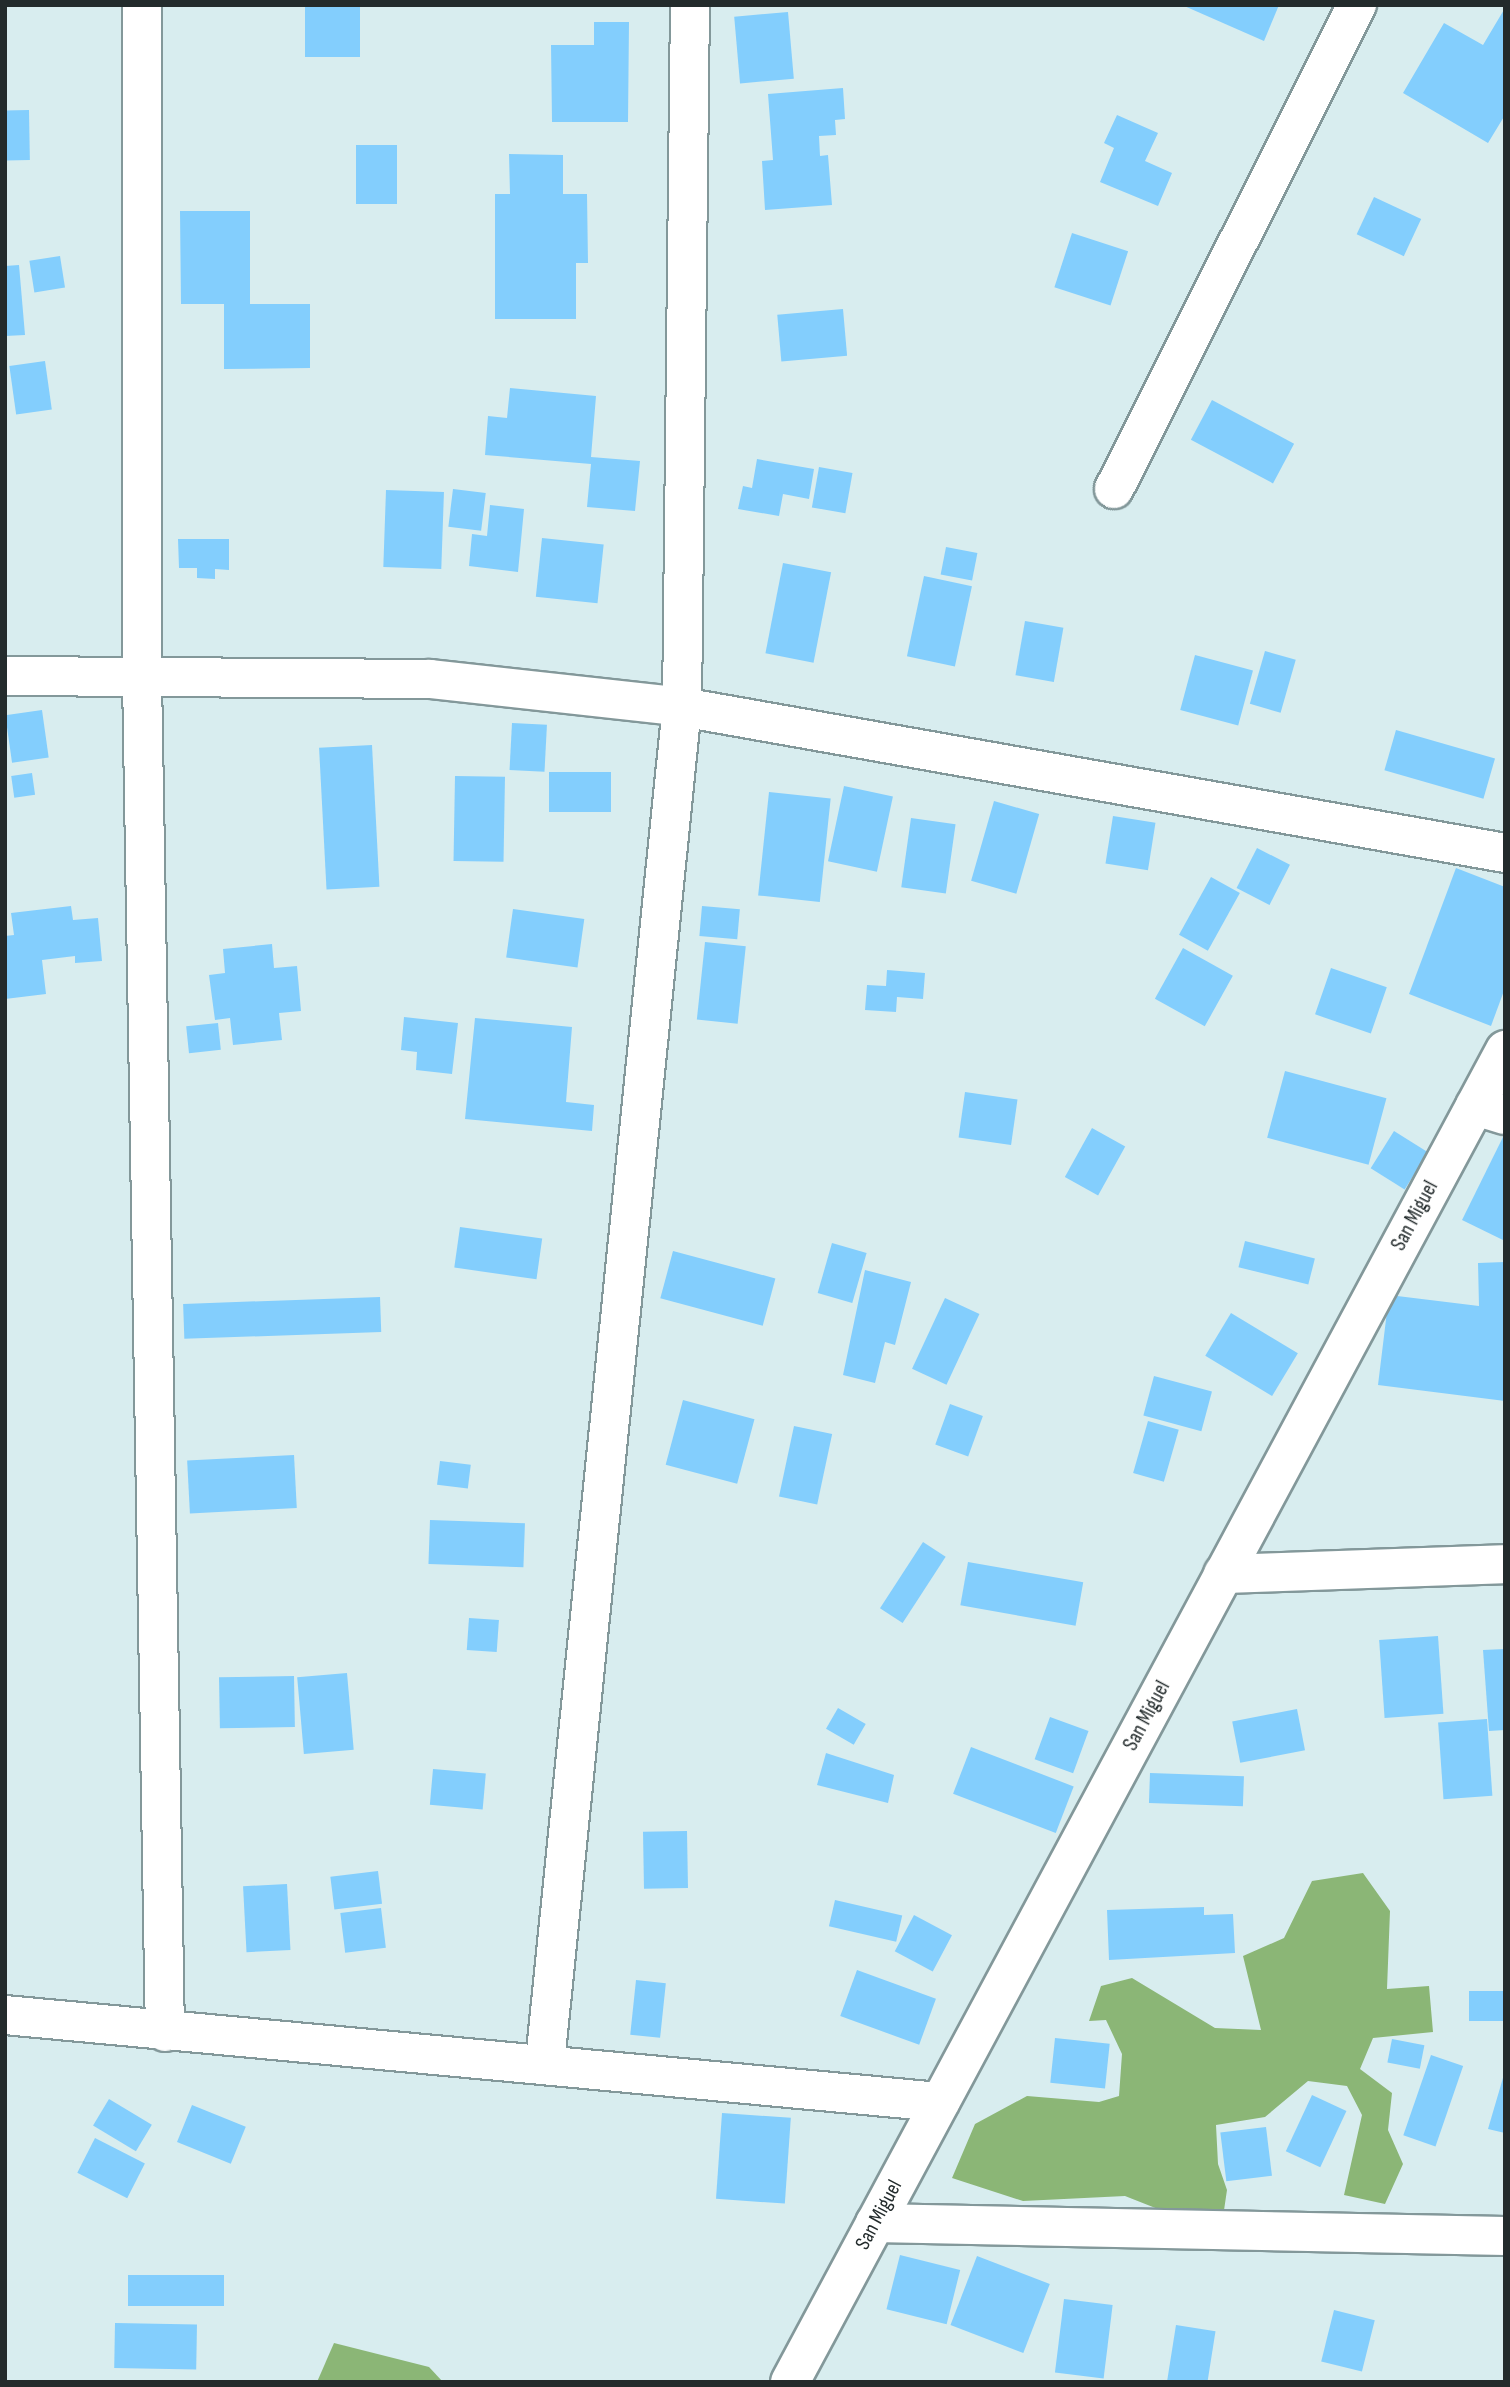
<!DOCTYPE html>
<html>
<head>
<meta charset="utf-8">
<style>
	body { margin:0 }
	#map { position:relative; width:1510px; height:2387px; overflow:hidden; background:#d8edef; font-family:"Sofia Sans Condensed",sans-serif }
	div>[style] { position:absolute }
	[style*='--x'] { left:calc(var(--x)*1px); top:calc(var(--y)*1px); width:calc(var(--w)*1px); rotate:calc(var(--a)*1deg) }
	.forest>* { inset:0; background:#8bb676 }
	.building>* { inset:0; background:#83cefd; transform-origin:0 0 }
	.roads { filter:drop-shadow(2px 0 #83989a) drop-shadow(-2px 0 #83989a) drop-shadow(0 2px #83989a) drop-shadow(0 -2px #83989a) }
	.minor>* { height:38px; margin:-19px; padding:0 19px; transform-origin:19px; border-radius:19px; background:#fff }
	.tertiary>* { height:38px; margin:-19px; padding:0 19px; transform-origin:19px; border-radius:19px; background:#fff }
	span { translate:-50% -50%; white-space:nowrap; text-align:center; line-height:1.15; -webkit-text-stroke:6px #fff; paint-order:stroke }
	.street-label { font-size:21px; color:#232b2c }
	.frame { position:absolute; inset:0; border:7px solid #232b2c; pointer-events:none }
</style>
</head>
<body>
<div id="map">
	<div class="forest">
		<i style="clip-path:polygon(1363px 1873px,1390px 1911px,1387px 1989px,1429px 1986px,1433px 2032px,1373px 2038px,1360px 2069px,1392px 2093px,1388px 2130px,1403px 2164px,1385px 2204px,1344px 2195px,1362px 2115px,1347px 2086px,1308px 2081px,1265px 2117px,1216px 2125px,1218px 2164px,1227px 2190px,1223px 2217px,1163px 2211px,1125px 2196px,1023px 2201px,952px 2178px,975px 2124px,1027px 2096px,1099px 2102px,1119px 2096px,1122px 2054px,1106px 2020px,1089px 2021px,1101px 1986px,1132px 1978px,1215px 2028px,1261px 2030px,1243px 1956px,1284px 1938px,1312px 1881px)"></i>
		<i style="clip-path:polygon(334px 2343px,429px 2367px,443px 2382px,317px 2382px)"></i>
	</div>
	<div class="building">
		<i style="left:305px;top:5px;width:55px;height:52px"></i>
		<i style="clip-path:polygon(1182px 5px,1279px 5px,1264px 41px)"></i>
		<i style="clip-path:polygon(1505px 8px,1505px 115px,1488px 143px,1403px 93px,1444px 23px,1483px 45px)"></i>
		<i style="left:788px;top:12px;width:67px;height:54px;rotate:85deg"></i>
		<i style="clip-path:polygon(594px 22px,629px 22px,628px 122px,552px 122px,551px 45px,594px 45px)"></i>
		<i style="clip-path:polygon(843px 88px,845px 119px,835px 120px,836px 135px,819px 136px,820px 156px,828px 155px,832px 205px,765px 210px,762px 161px,773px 160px,768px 94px)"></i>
		<i style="left:29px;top:110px;width:50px;height:24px;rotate:89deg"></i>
		<i style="clip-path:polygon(1117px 115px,1158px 133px,1145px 161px,1172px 173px,1158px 206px,1100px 182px,1114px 148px,1104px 143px)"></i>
		<i style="left:356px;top:145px;width:41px;height:59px"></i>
		<i style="clip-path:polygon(509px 154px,563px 155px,563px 194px,587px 194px,588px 263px,576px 263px,576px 319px,495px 319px,495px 194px,510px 194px)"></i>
		<i style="left:1374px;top:197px;width:52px;height:41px;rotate:25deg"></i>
		<i style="clip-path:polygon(180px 211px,250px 211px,250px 304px,310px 304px,310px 368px,224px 369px,224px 304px,181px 304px)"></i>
		<i style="left:1072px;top:233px;width:59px;height:57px;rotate:18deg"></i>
		<i style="left:60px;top:256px;width:32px;height:31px;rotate:81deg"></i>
		<i style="clip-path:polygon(19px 265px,25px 335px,5px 336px,5px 266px)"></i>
		<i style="left:843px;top:309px;width:47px;height:66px;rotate:85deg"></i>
		<i style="left:45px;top:361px;width:49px;height:36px;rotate:82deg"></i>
		<i style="clip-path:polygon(510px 388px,596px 396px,591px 457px,640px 461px,635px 511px,587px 507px,591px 464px,485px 455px,488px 416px,507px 418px)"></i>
		<i style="left:1212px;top:400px;width:93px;height:45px;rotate:28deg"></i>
		<i style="clip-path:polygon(757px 459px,814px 469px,809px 499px,783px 494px,779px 516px,738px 509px,743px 486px,752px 488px)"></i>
		<i style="left:819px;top:467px;width:34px;height:41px;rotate:10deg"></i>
		<i style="left:453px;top:489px;width:33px;height:38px;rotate:7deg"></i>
		<i style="left:386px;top:490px;width:58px;height:77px;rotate:2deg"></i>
		<i style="clip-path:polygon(490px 505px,524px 509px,518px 572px,469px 566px,472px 534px,487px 536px)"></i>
		<i style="left:542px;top:538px;width:62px;height:59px;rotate:6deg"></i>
		<i style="clip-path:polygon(178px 539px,229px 539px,229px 570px,215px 569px,215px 579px,197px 578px,197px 568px,179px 568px)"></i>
		<i style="left:946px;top:547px;width:32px;height:28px;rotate:11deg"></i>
		<i style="left:783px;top:563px;width:49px;height:92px;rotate:11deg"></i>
		<i style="left:924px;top:576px;width:49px;height:82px;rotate:12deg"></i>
		<i style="left:1025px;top:621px;width:39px;height:55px;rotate:10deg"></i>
		<i style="left:1265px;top:651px;width:32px;height:55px;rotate:16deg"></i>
		<i style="left:1195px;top:655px;width:60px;height:57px;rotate:15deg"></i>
		<i style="left:42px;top:710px;width:48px;height:37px;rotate:82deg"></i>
		<i style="left:512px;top:723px;width:35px;height:47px;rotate:3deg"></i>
		<i style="left:1396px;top:730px;width:103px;height:42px;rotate:16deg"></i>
		<i style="left:372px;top:745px;width:142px;height:53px;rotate:87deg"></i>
		<i style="left:549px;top:772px;width:62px;height:40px"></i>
		<i style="left:32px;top:773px;width:22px;height:21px;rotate:82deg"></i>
		<i style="left:455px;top:776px;width:50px;height:85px;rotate:1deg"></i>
		<i style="left:844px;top:786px;width:50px;height:77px;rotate:12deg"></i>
		<i style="left:769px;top:792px;width:62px;height:104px;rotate:6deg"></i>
		<i style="left:994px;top:801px;width:47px;height:83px;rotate:16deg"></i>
		<i style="left:1113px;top:816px;width:43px;height:48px;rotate:9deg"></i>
		<i style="left:911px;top:818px;width:45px;height:70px;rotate:8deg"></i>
		<i style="left:1257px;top:848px;width:37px;height:45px;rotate:27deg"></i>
		<i style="clip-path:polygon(1456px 868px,1505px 887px,1505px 988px,1491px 1026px,1409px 994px)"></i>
		<i style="left:1211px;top:877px;width:33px;height:66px;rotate:29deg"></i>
		<i style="clip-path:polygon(71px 906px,73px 920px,98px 918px,102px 961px,75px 963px,75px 956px,42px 960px,46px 994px,5px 999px,5px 936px,14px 935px,11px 913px)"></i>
		<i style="left:702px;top:906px;width:38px;height:30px;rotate:5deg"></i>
		<i style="left:513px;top:909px;width:72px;height:49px;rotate:8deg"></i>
		<i style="left:705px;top:942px;width:41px;height:78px;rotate:6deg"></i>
		<i style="clip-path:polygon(272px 944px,274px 968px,297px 966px,301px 1011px,279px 1013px,282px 1040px,233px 1045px,230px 1018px,215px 1020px,209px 975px,225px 973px,223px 949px)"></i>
		<i style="left:1183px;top:948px;width:57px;height:58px;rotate:29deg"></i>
		<i style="left:1331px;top:968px;width:59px;height:49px;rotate:19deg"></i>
		<i style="clip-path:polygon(887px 970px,925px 973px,923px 999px,897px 997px,896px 1012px,865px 1010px,867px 985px,886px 986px)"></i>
		<i style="clip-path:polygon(404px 1017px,458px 1023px,452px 1074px,416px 1070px,417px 1052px,401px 1050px)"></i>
		<i style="clip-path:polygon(475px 1018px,572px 1027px,566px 1102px,594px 1105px,592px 1131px,465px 1119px)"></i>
		<i style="left:218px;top:1023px;width:27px;height:32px;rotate:84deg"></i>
		<i style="left:1285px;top:1071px;width:105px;height:69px;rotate:15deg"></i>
		<i style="left:965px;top:1092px;width:53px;height:46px;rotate:8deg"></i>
		<i style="left:1092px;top:1128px;width:38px;height:56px;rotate:29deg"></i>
		<i style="left:1394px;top:1131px;width:40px;height:44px;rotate:32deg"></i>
		<i style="clip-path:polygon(1505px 1133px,1505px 1241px,1462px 1220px)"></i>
		<i style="left:460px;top:1227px;width:83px;height:41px;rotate:8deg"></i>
		<i style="left:1245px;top:1241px;width:72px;height:27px;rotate:14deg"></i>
		<i style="left:832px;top:1243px;width:36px;height:52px;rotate:16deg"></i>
		<i style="left:673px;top:1251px;width:106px;height:49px;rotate:15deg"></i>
		<i style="clip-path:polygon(1505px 1262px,1505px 1401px,1378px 1385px,1389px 1295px,1479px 1306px,1478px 1263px)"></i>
		<i style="clip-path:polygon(865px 1270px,911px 1282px,895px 1345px,885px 1342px,875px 1383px,843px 1375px)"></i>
		<i style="left:380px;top:1297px;width:35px;height:197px;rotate:88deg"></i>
		<i style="left:945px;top:1298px;width:38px;height:78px;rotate:25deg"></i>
		<i style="left:1231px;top:1313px;width:78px;height:50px;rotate:31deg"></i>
		<i style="left:1154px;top:1376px;width:60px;height:41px;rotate:15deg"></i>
		<i style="left:683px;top:1400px;width:74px;height:67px;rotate:15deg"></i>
		<i style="left:950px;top:1404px;width:35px;height:43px;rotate:20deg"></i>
		<i style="left:1148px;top:1421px;width:32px;height:54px;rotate:16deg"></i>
		<i style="left:794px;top:1426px;width:39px;height:72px;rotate:12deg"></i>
		<i style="left:294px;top:1455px;width:53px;height:107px;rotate:87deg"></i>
		<i style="left:440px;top:1461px;width:31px;height:24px;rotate:7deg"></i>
		<i style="left:430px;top:1520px;width:95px;height:44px;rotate:2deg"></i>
		<i style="left:923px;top:1542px;width:27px;height:79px;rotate:33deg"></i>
		<i style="left:968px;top:1562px;width:117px;height:44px;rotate:10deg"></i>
		<i style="left:469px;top:1618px;width:30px;height:32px;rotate:4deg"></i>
		<i style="left:1438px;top:1636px;width:78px;height:59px;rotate:86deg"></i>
		<i style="clip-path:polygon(1505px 1649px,1505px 1730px,1489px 1731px,1483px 1650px)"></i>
		<i style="left:347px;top:1673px;width:77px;height:50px;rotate:85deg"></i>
		<i style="left:294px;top:1676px;width:51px;height:75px;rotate:89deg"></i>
		<i style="left:838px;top:1708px;width:32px;height:24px;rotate:30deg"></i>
		<i style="left:1297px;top:1709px;width:42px;height:66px;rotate:79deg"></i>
		<i style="left:1050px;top:1717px;width:41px;height:45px;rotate:20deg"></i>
		<i style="left:1487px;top:1719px;width:77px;height:49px;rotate:86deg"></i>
		<i style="left:971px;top:1747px;width:110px;height:50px;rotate:21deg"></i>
		<i style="clip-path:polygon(826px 1753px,894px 1775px,888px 1803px,817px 1785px)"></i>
		<i style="left:433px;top:1769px;width:53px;height:36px;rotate:5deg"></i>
		<i style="left:1150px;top:1773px;width:94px;height:30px;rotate:2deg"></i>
		<i style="left:687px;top:1831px;width:57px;height:44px;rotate:89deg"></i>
		<i style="left:378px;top:1871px;width:33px;height:48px;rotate:83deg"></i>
		<i style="left:287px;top:1884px;width:66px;height:44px;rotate:87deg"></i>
		<i style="left:835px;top:1900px;width:69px;height:27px;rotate:13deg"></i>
		<i style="clip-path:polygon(1204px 1907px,1204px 1915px,1233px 1914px,1235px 1953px,1109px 1960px,1107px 1910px)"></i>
		<i style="left:381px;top:1908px;width:40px;height:41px;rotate:83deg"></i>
		<i style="left:914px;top:1915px;width:43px;height:41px;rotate:28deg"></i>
		<i style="left:857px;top:1970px;width:84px;height:49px;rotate:20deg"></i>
		<i style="left:636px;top:1980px;width:30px;height:55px;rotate:6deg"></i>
		<i style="left:1505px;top:1991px;width:30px;height:36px;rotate:90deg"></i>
		<i style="left:1055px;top:2038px;width:55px;height:45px;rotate:6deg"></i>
		<i style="left:1392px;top:2039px;width:33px;height:24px;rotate:11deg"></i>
		<i style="left:1431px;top:2055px;width:34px;height:85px;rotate:19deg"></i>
		<i style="clip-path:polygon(1505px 2071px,1505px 2133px,1488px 2129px)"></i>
		<i style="left:1312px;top:2095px;width:38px;height:62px;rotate:25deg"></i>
		<i style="left:109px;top:2099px;width:50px;height:31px;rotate:31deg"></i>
		<i style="left:192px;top:2105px;width:58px;height:40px;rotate:22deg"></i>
		<i style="left:722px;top:2113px;width:69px;height:86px;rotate:4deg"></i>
		<i style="left:1266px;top:2127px;width:49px;height:46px;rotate:83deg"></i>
		<i style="left:95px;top:2138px;width:56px;height:39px;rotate:27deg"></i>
		<i style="left:900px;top:2255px;width:62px;height:56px;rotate:14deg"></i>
		<i style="left:977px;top:2256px;width:78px;height:74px;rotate:21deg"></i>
		<i style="left:128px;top:2275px;width:96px;height:31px"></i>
		<i style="left:1064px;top:2299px;width:49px;height:74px;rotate:7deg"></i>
		<i style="left:1334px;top:2310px;width:42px;height:53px;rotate:14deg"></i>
		<i style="left:115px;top:2323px;width:82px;height:45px;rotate:1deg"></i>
		<i style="left:1176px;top:2325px;width:40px;height:58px;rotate:9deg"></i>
	</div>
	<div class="roads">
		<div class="minor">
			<i style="--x:142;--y:5;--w:672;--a:90"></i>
			<i style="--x:142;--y:677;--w:1355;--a:89.03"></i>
			<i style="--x:1114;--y:489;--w:542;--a:-63.34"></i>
			<i style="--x:5;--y:676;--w:425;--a:0.4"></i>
			<i style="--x:430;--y:679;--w:254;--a:6.3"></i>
			<i style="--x:682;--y:707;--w:836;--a:10.06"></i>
			<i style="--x:1475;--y:1106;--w:31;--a:17"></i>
			<i style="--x:1223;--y:1574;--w:282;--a:-2"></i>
			<i style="--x:5;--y:2015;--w:939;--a:5.32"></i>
			<i style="--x:545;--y:2062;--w:1362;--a:-84.23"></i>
			<i style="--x:682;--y:707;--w:702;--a:-89.35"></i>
			<i style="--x:875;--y:2223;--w:630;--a:1.18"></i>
		</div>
		<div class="tertiary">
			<i style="--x:790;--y:2382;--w:1512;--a:-61.77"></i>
		</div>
	</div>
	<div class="street-label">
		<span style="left:1415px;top:1216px;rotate:-62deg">San Miguel</span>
		<span style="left:1147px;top:1716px;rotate:-62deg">San Miguel</span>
		<span style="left:879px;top:2215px;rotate:-62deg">San Miguel</span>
	</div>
	<div class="frame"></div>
</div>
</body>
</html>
